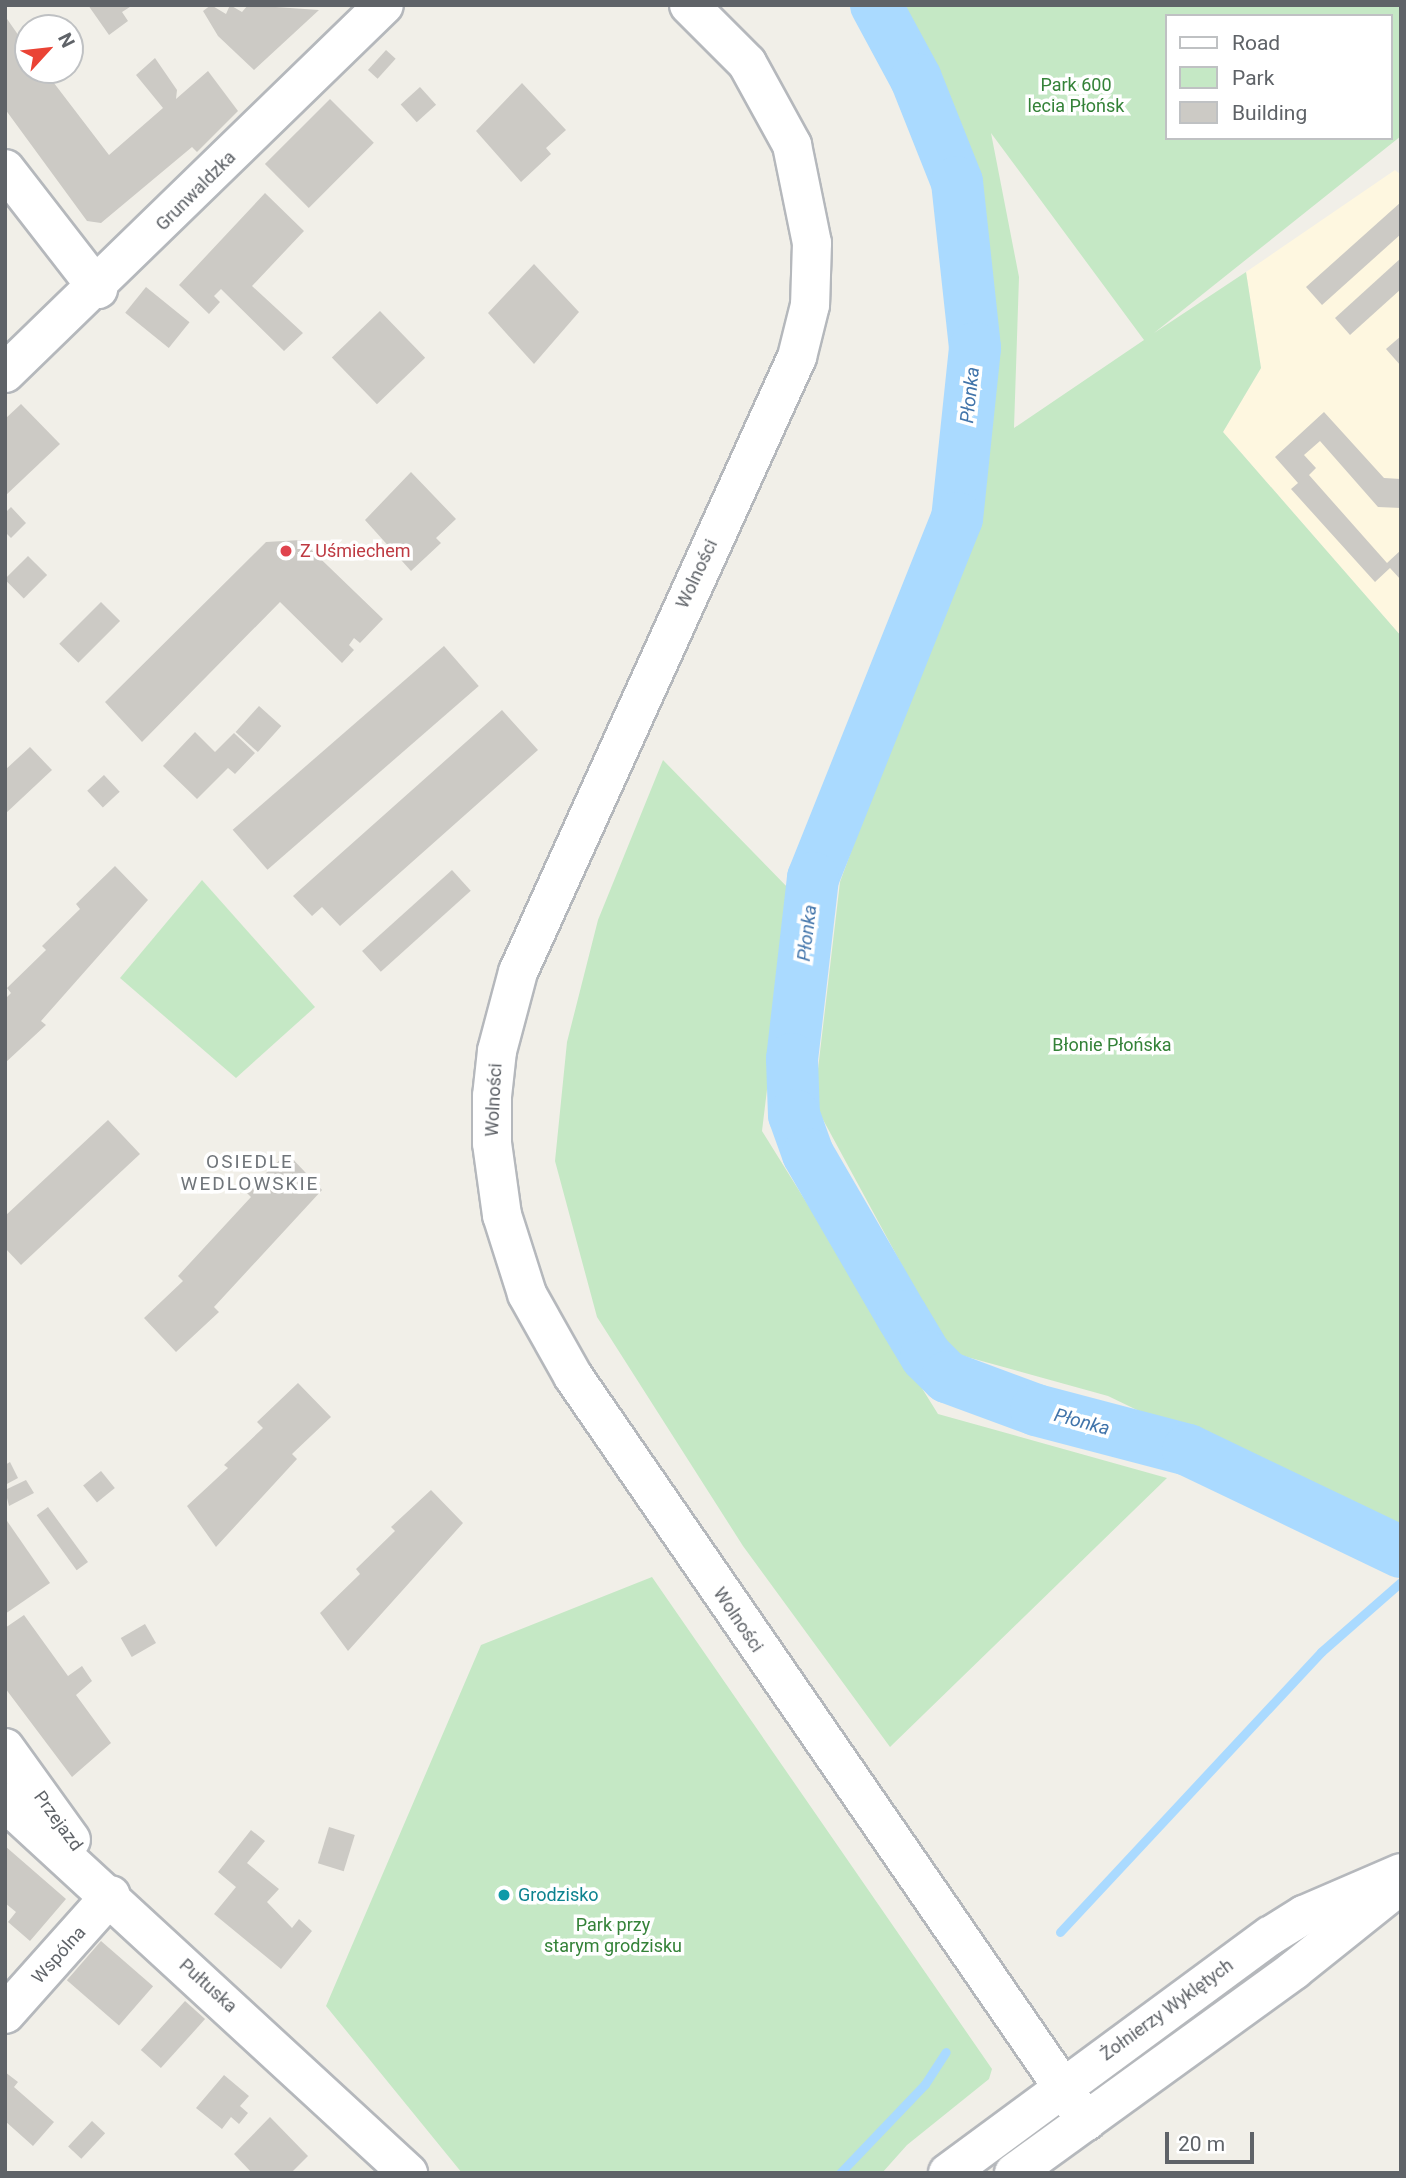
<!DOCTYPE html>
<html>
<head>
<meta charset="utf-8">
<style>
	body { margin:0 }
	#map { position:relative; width:1406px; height:2178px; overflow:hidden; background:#f1efe8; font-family:Roboto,sans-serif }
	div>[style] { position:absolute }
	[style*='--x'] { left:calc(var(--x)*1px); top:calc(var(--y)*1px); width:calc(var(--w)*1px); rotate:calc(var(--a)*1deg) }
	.commercial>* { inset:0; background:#fef7e0 }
	.green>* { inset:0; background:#c5e8c5 }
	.stream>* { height:9px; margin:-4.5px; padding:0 4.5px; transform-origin:4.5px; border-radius:4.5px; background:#aadaff }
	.river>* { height:52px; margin:-26px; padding:0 26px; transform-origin:26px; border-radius:26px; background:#aadaff }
	.building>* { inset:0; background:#cccac5; transform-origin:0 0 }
	.roads { filter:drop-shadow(2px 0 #b5b8bc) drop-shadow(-2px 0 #b5b8bc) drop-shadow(0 2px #b5b8bc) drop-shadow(0 -2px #b5b8bc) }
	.minor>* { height:38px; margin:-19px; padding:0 19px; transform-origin:19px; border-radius:19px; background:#fff }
	.dots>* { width:19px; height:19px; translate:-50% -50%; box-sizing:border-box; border:4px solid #fff; border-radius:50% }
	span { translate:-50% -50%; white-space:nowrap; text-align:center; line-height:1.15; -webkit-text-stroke:7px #fff; paint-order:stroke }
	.park-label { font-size:18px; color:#348238 }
	.street-label { font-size:18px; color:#5f6368 }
	.health-label { font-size:18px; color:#be3a42 }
	.left { translate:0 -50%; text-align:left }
	.culture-label { font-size:18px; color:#0d838f }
	.water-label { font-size:19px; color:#4174aa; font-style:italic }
	.neighbourhood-label { font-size:19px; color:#70757a; letter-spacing:2px }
	.frame { position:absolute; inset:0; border:7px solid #5f6368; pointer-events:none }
	.legend { position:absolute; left:1165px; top:14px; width:228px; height:126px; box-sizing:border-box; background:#fff; border:2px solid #bfc1c3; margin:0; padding:9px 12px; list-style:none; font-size:21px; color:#5f6368 }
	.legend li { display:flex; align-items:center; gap:14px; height:35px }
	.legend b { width:35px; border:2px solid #bfc1c3 }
	.north { position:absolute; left:14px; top:14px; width:70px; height:70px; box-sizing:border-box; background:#fff; border:2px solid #bfc1c3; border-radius:50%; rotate:63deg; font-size:19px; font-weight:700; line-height:28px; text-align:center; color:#5f6368 }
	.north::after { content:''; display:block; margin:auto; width:24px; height:32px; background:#ea4335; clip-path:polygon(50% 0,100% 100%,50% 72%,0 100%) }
	.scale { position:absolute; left:1165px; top:2132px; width:89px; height:32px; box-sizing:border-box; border:4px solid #5f6368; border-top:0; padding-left:9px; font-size:21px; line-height:24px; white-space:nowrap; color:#5f6368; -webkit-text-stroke:5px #fff; paint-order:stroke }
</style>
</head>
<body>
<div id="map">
	<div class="commercial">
		<i style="clip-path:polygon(1395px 170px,1401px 175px,1401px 636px,1223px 432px,1261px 368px,1246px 272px)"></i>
	</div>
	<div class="green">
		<i style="clip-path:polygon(evenodd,897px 5px,1401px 5px,1401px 136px,1154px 333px,1246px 272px,1261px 368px,1223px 432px,1401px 636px,1401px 1537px,1108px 1396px,949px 1352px,814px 1103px,840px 882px,972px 520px,987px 347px,971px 180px,897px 5px,1166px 16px,1390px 16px,1390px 138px,1166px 138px,1166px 16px,897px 5px,991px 133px,1144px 340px,1014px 428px,1019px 277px,991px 133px)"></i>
		<i style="clip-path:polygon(663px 760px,791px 891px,762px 1131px,938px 1414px,1167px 1478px,890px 1747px,743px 1546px,597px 1317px,555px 1161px,567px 1042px,598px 920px)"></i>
		<i style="clip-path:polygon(202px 880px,315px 1007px,236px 1078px,120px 978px)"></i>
		<i style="clip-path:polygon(652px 1577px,992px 2069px,989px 2079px,907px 2145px,882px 2173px,462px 2173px,326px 2006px,481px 1645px)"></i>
	</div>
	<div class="stream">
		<i style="--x:1060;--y:1932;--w:383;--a:-47"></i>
		<i style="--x:1321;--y:1652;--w:106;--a:-41.2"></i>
		<i style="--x:840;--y:2173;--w:123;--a:-46.3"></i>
		<i style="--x:925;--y:2084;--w:38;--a:-57"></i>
	</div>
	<div class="river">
		<i style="--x:876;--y:5;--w:84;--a:61.6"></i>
		<i style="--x:916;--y:79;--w:111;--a:68.3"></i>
		<i style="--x:957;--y:182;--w:167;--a:83.8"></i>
		<i style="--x:975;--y:348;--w:171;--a:96"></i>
		<i style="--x:957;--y:518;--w:388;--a:111.8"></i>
		<i style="--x:813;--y:878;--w:182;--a:96.6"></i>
		<i style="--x:792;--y:1059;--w:56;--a:88"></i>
		<i style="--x:794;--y:1115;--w:41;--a:70.3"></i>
		<i style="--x:808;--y:1154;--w:187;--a:59.9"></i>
		<i style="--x:902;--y:1316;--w:47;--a:59"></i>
		<i style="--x:926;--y:1356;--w:30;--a:45"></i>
		<i style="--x:947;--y:1377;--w:95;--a:20.3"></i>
		<i style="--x:1036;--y:1410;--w:157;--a:14.7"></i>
		<i style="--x:1188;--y:1450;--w:236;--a:25.6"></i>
	</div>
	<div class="building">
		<i style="clip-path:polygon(88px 5px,133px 5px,122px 12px,128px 21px,109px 35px)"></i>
		<i style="clip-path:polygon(211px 5px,226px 14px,230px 5px,242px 12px,248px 5px,319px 10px,254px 70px,218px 36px,203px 11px)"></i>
		<i style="clip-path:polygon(5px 16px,28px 49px,28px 70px,44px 70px,109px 155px,163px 108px,136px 75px,155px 58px,177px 90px,176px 99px,208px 71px,238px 111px,197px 152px,192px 147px,101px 223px,87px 221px,5px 109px)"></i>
		<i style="left:386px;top:50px;width:13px;height:27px;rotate:42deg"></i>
		<i style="clip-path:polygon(522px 83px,566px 130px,546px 148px,551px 154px,521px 182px,476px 131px)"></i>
		<i style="left:420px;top:87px;width:24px;height:26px;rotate:48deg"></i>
		<i style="left:330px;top:99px;width:62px;height:92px;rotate:45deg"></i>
		<i style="clip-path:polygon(265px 193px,304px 231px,252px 286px,303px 333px,284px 351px,221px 289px,214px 296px,220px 302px,209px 314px,179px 285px)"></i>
		<i style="clip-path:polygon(1401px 202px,1401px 234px,1322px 305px,1306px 287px)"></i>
		<i style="clip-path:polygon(1401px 258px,1401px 289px,1350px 335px,1335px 318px)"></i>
		<i style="clip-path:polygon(534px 264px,579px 312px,534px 364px,488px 313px)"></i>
		<i style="left:146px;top:287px;width:56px;height:33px;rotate:39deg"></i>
		<i style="left:380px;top:311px;width:65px;height:67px;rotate:46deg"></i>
		<i style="clip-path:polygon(1401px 336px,1401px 366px,1386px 349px)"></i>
		<i style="clip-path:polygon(21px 404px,60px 444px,5px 496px,5px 419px)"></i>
		<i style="clip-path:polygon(1324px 412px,1384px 478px,1401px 479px,1401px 508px,1378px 507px,1320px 441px,1304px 455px,1316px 468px,1309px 475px,1387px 563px,1401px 550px,1401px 580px,1390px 568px,1375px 582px,1291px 489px,1298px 483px,1275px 457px)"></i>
		<i style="clip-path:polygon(411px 472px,456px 519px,436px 538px,441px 543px,411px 571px,365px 520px)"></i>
		<i style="clip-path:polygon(11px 507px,26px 523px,11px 538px,5px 532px,5px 513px)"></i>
		<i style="clip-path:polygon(301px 540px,383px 619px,360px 643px,354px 638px,349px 645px,354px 650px,342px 663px,280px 602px,142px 742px,105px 702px,266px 542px)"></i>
		<i style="left:28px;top:556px;width:27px;height:33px;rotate:45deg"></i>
		<i style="left:101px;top:602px;width:27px;height:59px;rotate:45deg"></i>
		<i style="left:444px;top:646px;width:53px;height:280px;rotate:49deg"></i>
		<i style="left:259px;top:706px;width:30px;height:35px;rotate:42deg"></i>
		<i style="clip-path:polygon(502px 710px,538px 750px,340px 926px,322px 907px,312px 916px,293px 896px)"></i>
		<i style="clip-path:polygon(195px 732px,215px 752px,234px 733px,255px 753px,235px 774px,228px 768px,197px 799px,163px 766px)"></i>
		<i style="clip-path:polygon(30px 747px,52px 770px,5px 814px,5px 770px)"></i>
		<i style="left:104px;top:775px;width:23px;height:23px;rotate:47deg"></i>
		<i style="clip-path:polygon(115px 866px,148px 900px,41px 1021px,46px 1025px,5px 1063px,5px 999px,11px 993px,7px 988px,46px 950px,42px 946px,80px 909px,76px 904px)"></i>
		<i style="left:452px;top:870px;width:28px;height:121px;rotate:48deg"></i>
		<i style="clip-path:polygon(108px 1120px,140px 1154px,21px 1265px,5px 1248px,5px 1216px)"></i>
		<i style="clip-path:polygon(287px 1153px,322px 1190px,214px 1307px,219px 1312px,176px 1352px,144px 1318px,183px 1281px,178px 1276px,251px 1197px,246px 1192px)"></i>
		<i style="clip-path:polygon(298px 1383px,331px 1417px,292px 1454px,297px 1459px,216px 1547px,187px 1506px,228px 1468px,224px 1465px,263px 1428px,257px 1422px)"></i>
		<i style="clip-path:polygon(10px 1462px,18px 1478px,5px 1485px,5px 1465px)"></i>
		<i style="left:101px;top:1471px;width:22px;height:23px;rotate:51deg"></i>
		<i style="clip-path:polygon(26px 1480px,34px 1493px,9px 1506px,5px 1490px)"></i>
		<i style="clip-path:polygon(431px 1490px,463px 1523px,348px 1651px,320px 1613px,360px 1574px,356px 1569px,395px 1531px,391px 1527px)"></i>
		<i style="left:48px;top:1507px;width:68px;height:14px;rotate:54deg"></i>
		<i style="clip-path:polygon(5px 1518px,50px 1583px,5px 1614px)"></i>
		<i style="clip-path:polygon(24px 1615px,68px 1676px,82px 1666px,92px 1681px,76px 1695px,111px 1743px,72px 1777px,5px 1688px,5px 1628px)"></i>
		<i style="left:145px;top:1624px;width:22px;height:28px;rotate:60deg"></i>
		<i style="left:329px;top:1827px;width:27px;height:38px;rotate:17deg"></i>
		<i style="clip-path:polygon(251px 1830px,265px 1841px,247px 1863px,279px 1889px,267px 1902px,292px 1928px,299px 1919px,312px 1931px,281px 1969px,214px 1914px,236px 1887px,218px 1872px)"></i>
		<i style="clip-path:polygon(5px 1846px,66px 1899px,30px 1941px,8px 1922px,16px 1912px,5px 1903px)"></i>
		<i style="left:101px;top:1941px;width:69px;height:52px;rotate:41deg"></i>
		<i style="left:185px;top:2001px;width:27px;height:66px;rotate:42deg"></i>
		<i style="clip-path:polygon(5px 2072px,18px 2082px,14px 2087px,54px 2122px,33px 2146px,5px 2121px)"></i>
		<i style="clip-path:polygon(224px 2075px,249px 2096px,240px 2106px,248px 2113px,239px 2124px,231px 2117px,222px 2129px,196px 2108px)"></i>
		<i style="clip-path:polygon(270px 2117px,308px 2156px,291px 2173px,252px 2173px,234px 2154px)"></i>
		<i style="left:92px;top:2121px;width:18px;height:35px;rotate:43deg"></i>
	</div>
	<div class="roads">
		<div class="minor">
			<i style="--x:689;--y:5;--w:82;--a:45"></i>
			<i style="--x:747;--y:63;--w:94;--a:61.2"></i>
			<i style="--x:792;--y:145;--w:100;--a:78.5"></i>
			<i style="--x:812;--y:243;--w:62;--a:91.8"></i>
			<i style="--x:810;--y:305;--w:54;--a:104"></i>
			<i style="--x:797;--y:357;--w:675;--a:114.4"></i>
			<i style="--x:518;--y:972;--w:82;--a:104.9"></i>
			<i style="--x:497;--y:1051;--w:45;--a:96.3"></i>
			<i style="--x:492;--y:1096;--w:47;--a:90"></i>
			<i style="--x:492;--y:1143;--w:73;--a:82.1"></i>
			<i style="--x:502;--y:1215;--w:83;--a:72.4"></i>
			<i style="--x:527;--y:1294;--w:94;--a:60.7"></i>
			<i style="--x:573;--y:1376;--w:905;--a:55.45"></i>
			<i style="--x:5;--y:169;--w:152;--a:52.2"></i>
			<i style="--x:5;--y:373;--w:528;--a:-44.16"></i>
			<i style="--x:5;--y:1748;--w:113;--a:54.3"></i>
			<i style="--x:5;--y:1802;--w:548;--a:42.63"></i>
			<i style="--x:5;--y:2014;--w:159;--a:-48.3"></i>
			<i style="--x:948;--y:2173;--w:400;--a:-36.4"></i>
			<i style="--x:1270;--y:1936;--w:40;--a:-32"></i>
			<i style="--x:1304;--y:1915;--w:106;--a:-23.4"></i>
			<i style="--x:1014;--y:2173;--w:346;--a:-35.9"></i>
			<i style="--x:1294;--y:1970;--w:128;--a:-38.7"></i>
		</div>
	</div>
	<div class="dots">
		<i style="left:286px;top:551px;background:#e0444e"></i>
		<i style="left:504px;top:1895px;background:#0f9aa8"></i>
	</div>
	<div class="park-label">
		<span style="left:1076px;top:96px">Park 600<br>lecia Płońsk</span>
		<span style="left:1112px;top:1045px">Błonie Płońska</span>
		<span style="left:613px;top:1936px">Park przy<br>starym grodzisku</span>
	</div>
	<div class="street-label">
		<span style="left:196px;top:191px;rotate:-45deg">Grunwaldzka</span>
		<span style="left:697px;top:574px;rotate:-65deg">Wolności</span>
		<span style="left:494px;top:1100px;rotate:-87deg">Wolności</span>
		<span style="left:738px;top:1620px;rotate:56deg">Wolności</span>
		<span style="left:58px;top:1821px;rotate:54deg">Przejazd</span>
		<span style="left:59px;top:1955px;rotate:-48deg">Wspólna</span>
		<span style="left:208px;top:1986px;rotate:42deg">Pułtuska</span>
		<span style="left:1167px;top:2010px;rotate:-36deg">Żołnierzy Wyklętych</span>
	</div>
	<div class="health-label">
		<span class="left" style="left:300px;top:551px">Z Uśmiechem</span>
	</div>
	<div class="culture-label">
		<span class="left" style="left:518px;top:1895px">Grodzisko</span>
	</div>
	<div class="water-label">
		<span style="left:970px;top:395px;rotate:-84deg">Płonka</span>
		<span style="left:807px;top:933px;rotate:-83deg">Płonka</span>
		<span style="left:1082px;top:1422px;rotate:15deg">Płonka</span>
	</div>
	<div class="neighbourhood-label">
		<span style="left:250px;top:1173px">OSIEDLE<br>WEDLOWSKIE</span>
	</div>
	<div class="frame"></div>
	<ul class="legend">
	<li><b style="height:9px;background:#fff"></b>Road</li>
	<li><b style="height:19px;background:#c5e8c5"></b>Park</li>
	<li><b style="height:19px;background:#cccac5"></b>Building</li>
	</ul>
	<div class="north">N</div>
	<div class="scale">20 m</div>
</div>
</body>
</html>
